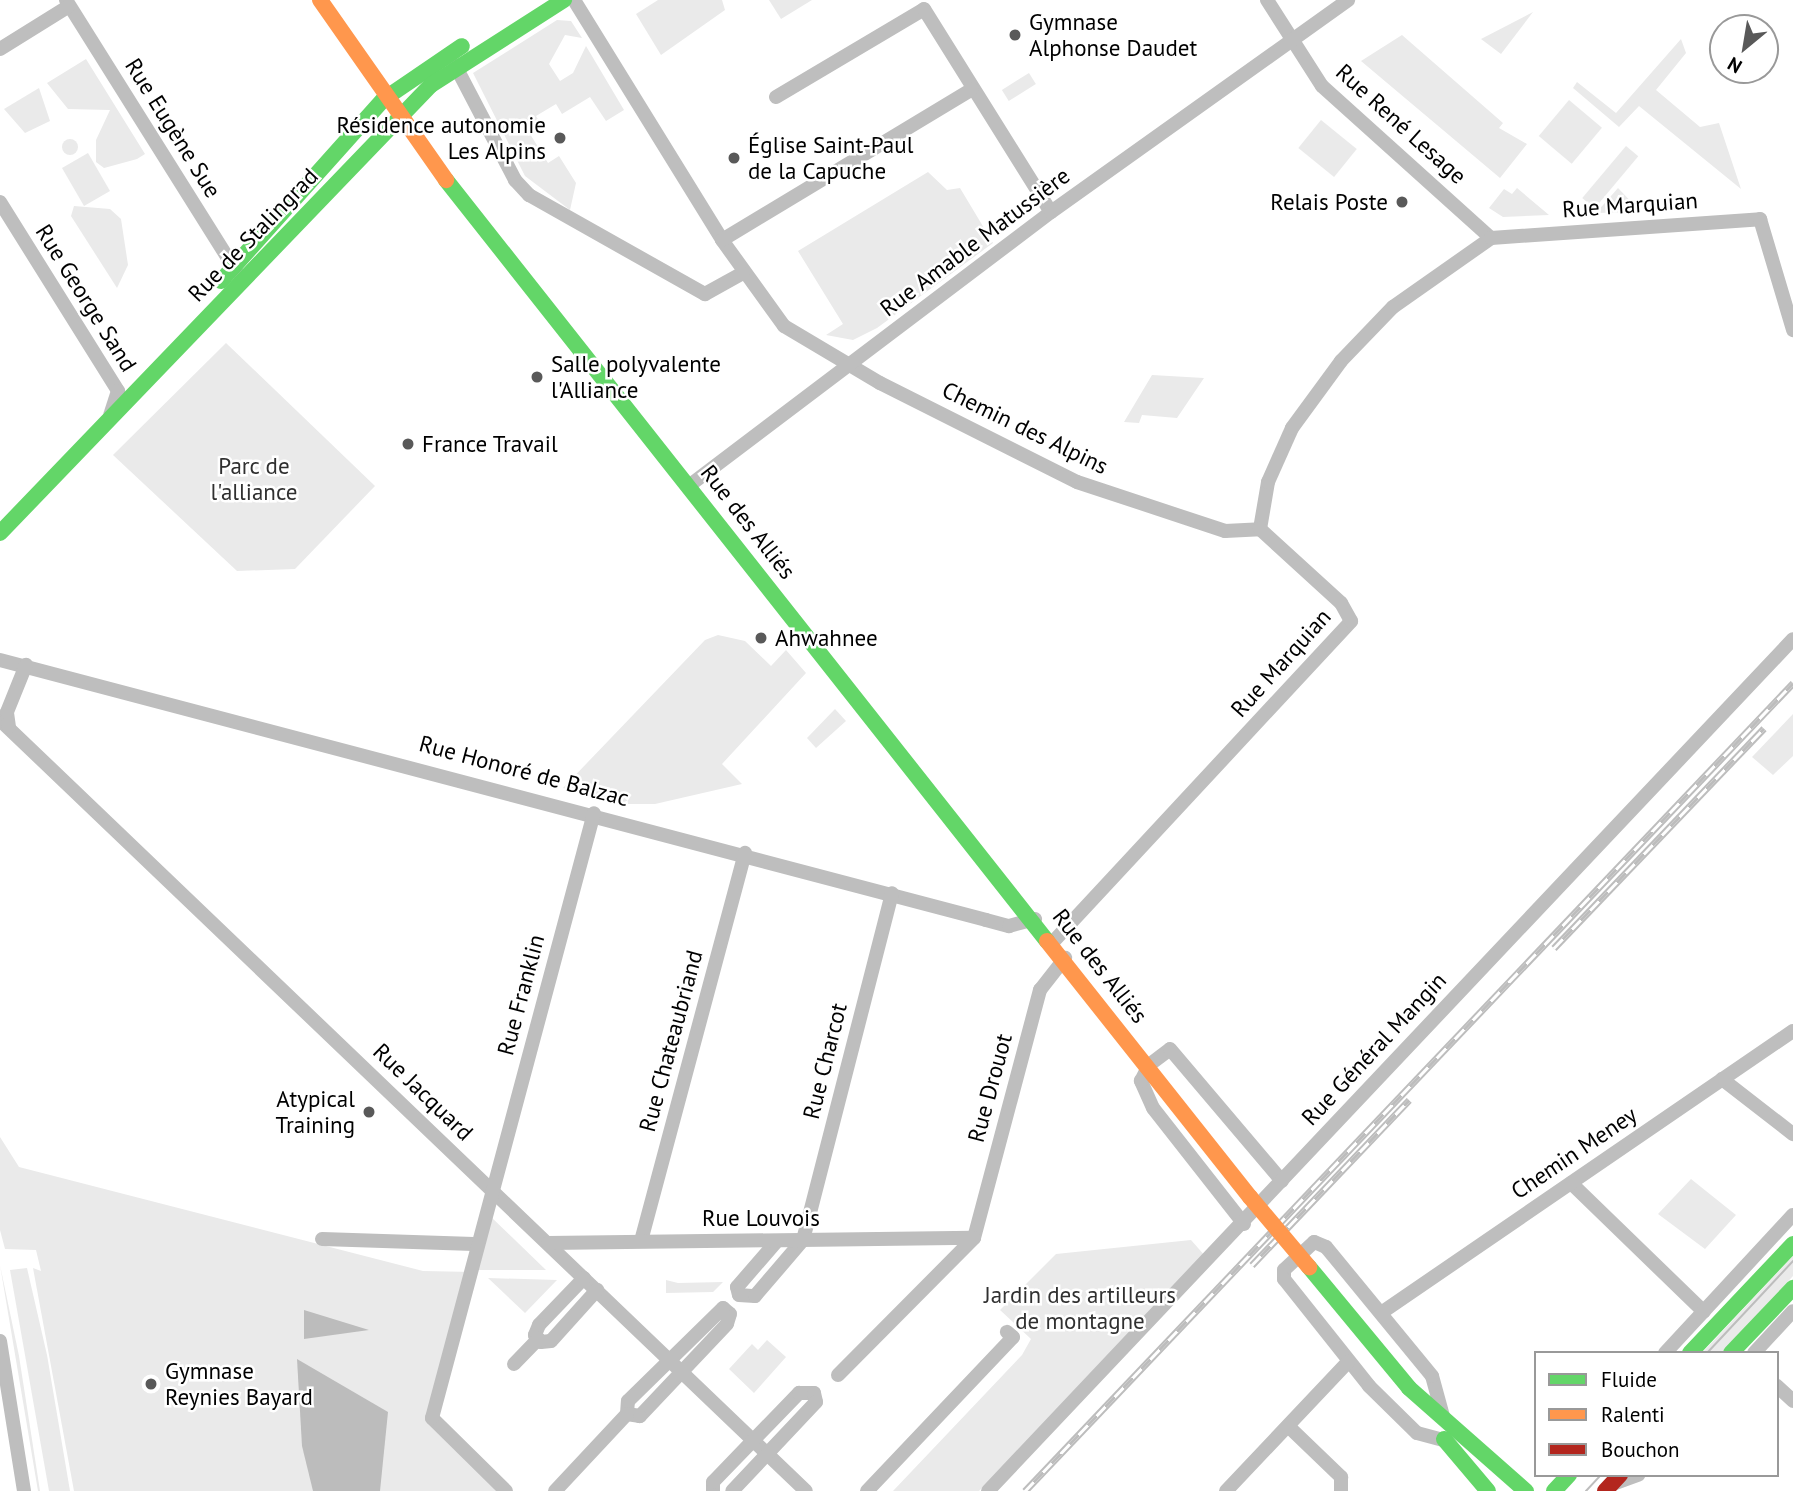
<!DOCTYPE html>
<html>
<head>
<meta charset="utf-8">
<style>
	body { margin:0 }
	#map { position:relative; width:1793px; height:1491px; overflow:hidden; background:#fff; font-family:"PT Sans",sans-serif }
	div>[style] { position:absolute }
	[style*='--x'] { left:calc(var(--x)*1px); top:calc(var(--y)*1px); width:calc(var(--w)*1px); rotate:calc(var(--a)*1deg) }
	.green>* { inset:0; background:#eaeaea; transform-origin:0 0 }
	.round { border-radius:50% }
	.water>* { inset:0; background:#bcbcbc }
	.street>* { height:14px; margin:-7px; padding:0 7px; transform-origin:7px; border-radius:7px; background:#bebebe }
	.fast>* { height:16px; margin:-8px; padding:0 8px; transform-origin:8px; border-radius:8px; background:#63d668 }
	.slow>* { height:16px; margin:-8px; padding:0 8px; transform-origin:8px; border-radius:8px; background:#ff974d }
	.jam>* { height:16px; margin:-8px; padding:0 8px; transform-origin:8px; border-radius:8px; background:#b3261e }
	.tram>* { height:2px; margin:-1px; padding:0 1px; transform-origin:1px; border-radius:1px; background:#bdbdbd }
	.rail>* { height:7px; margin-top:-3.5px; transform-origin:0; background:repeating-linear-gradient(90deg,#fff 0 13px,#bdbdbd 0 26px); box-sizing:border-box; border-block:2px solid #bdbdbd }
	.slow-bridge>* { height:16px; margin:-8px; padding:0 8px; transform-origin:8px; border-radius:8px; background:#ff974d }
	.dots>* { width:19px; height:19px; translate:-50% -50%; box-sizing:border-box; border:4px solid #fff; border-radius:50% }
	span { translate:-50% -50%; white-space:nowrap; text-align:center; line-height:1.15; -webkit-text-stroke:5px #fff; paint-order:stroke }
	.poi-label { font-size:23px; color:#000 }
	.left { translate:0 -50%; text-align:left }
	.right { translate:-100% -50%; text-align:right }
	.street-label { font-size:23px; color:#000 }
	.park-label { font-size:23px; color:#303030 }
	.legend { position:absolute; left:1534px; top:1351px; width:245px; height:126px; box-sizing:border-box; background:#fff; border:2px solid #999; margin:0; padding:9px 12px; list-style:none; font-size:21px; color:#000 }
	.legend li { display:flex; align-items:center; gap:14px; height:35px }
	.legend b { width:35px; border:2px solid #999 }
	.north { position:absolute; left:1709px; top:14px; width:70px; height:70px; box-sizing:border-box; background:#fff; border:2px solid #999; border-radius:50%; rotate:210deg; font-size:19px; font-weight:700; line-height:28px; text-align:center; color:#000 }
	.north::after { content:''; display:block; margin:auto; width:24px; height:32px; background:#595959; clip-path:polygon(50% 0,100% 100%,50% 72%,0 100%) }
</style>
</head>
<body>
<div id="map">
	<div class="green">
		<i style="clip-path:polygon(658px 0,722px 0,725px 10px,661px 55px,636px 14px)"></i>
		<i style="clip-path:polygon(769px 0,812px 0,781px 19px)"></i>
		<i style="clip-path:polygon(1533px 12px,1501px 54px,1481px 39px)"></i>
		<i style="clip-path:polygon(557px 20px,571px 21px,582px 38px,565px 35px,549px 64px,560px 81px,573px 73px,586px 46px,624px 110px,606px 121px,590px 97px,562px 114px,556px 104px,536px 116px,542px 126px,530px 134px,548px 163px,559px 156px,576px 183px,570px 210px,525px 176px,473px 73px)"></i>
		<i style="clip-path:polygon(1402px 35px,1503px 123px,1499px 128px,1527px 144px,1500px 178px,1361px 61px)"></i>
		<i style="clip-path:polygon(1681px 39px,1686px 53px,1656px 90px,1700px 127px,1719px 123px,1741px 189px,1639px 106px,1619px 127px,1573px 88px,1577px 82px,1616px 113px)"></i>
		<i style="clip-path:polygon(86px 59px,145px 154px,137px 159px,104px 168px,96px 162px,96px 140px,110px 110px,68px 109px,47px 83px)"></i>
		<i style="left:1029px;top:73px;width:13px;height:32px;rotate:58deg"></i>
		<i style="clip-path:polygon(39px 88px,50px 121px,25px 133px,4px 109px)"></i>
		<i style="left:1569px;top:100px;width:43px;height:47px;rotate:40deg"></i>
		<i style="left:1321px;top:120px;width:46px;height:36px;rotate:39deg"></i>
		<i class="round" style="left:62px;top:139px;width:16px;height:16px"></i>
		<i style="left:1626px;top:146px;width:16px;height:68px;rotate:40deg"></i>
		<i style="left:88px;top:153px;width:44px;height:30px;rotate:60deg"></i>
		<i style="clip-path:polygon(928px 172px,947px 190px,960px 188px,993px 243px,877px 328px,853px 340px,826px 335px,843px 324px,798px 251px)"></i>
		<i style="clip-path:polygon(1517px 188px,1549px 215px,1503px 217px,1489px 208px,1504px 189px,1512px 194px)"></i>
		<i style="clip-path:polygon(1618px 188px,1641px 212px,1596px 213px)"></i>
		<i style="clip-path:polygon(74px 206px,110px 209px,121px 219px,128px 265px,117px 288px,71px 216px)"></i>
		<i style="clip-path:polygon(226px 343px,375px 486px,295px 569px,237px 571px,113px 455px)"></i>
		<i style="clip-path:polygon(1152px 375px,1204px 378px,1177px 418px,1142px 415px,1139px 423px,1124px 422px)"></i>
		<i style="clip-path:polygon(718px 635px,745px 641px,771px 666px,786px 650px,806px 673px,722px 764px,742px 784px,655px 804px,626px 804px,563px 788px,705px 640px)"></i>
		<i style="clip-path:polygon(835px 709px,846px 721px,816px 748px,807px 738px)"></i>
		<i style="clip-path:polygon(1793px 714px,1793px 756px,1773px 775px,1752px 757px)"></i>
		<i style="clip-path:polygon(0 1137px,19px 1167px,423px 1271px,473px 1272px,436px 1416px,511px 1491px,74px 1491px,33px 1268px,41px 1271px,36px 1250px,5px 1249px,0 1230px)"></i>
		<i style="clip-path:polygon(1691px 1179px,1736px 1215px,1705px 1249px,1658px 1214px)"></i>
		<i style="clip-path:polygon(489px 1215px,546px 1270px,475px 1270px)"></i>
		<i style="clip-path:polygon(1191px 1240px,1206px 1257px,979px 1491px,893px 1491px,1022px 1355px,1031px 1339px,1000px 1310px,1056px 1254px)"></i>
		<i style="clip-path:polygon(1793px 1256px,1793px 1276px,1721px 1353px,1702px 1353px)"></i>
		<i style="clip-path:polygon(0 1265px,19px 1356px,40px 1491px,38px 1491px)"></i>
		<i style="clip-path:polygon(27px 1268px,47px 1355px,70px 1491px,49px 1491px,10px 1270px)"></i>
		<i style="clip-path:polygon(488px 1278px,557px 1280px,525px 1313px)"></i>
		<i style="clip-path:polygon(666px 1280px,678px 1283px,723px 1282px,713px 1292px,666px 1293px)"></i>
		<i style="clip-path:polygon(767px 1340px,786px 1357px,754px 1393px,729px 1369px,752px 1344px,758px 1350px)"></i>
	</div>
	<div class="water">
		<i style="clip-path:polygon(304px 1310px,369px 1330px,304px 1339px)"></i>
		<i style="clip-path:polygon(297px 1359px,388px 1412px,380px 1491px,313px 1491px,302px 1446px)"></i>
	</div>
	<div class="street">
		<i style="--x:66;--y:0;--w:320;--a:57.9"></i>
		<i style="--x:574;--y:0;--w:282;--a:58.3"></i>
		<i style="--x:722;--y:240;--w:106;--a:54.2"></i>
		<i style="--x:784;--y:326;--w:112;--a:30.7"></i>
		<i style="--x:880;--y:383;--w:220;--a:26.7"></i>
		<i style="--x:1077;--y:482;--w:156;--a:18.3"></i>
		<i style="--x:1225;--y:531;--w:35;--a:-3"></i>
		<i style="--x:1267;--y:0;--w:102;--a:57.4"></i>
		<i style="--x:1322;--y:86;--w:227;--a:42"></i>
		<i style="--x:0;--y:49;--w:81;--a:-31.9"></i>
		<i style="--x:455;--y:65;--w:130;--a:62.4"></i>
		<i style="--x:515;--y:180;--w:21;--a:47"></i>
		<i style="--x:529;--y:195;--w:202;--a:29.4"></i>
		<i style="--x:705;--y:294;--w:43;--a:-28.9"></i>
		<i style="--x:776;--y:97;--w:172;--a:-30.7"></i>
		<i style="--x:924;--y:9;--w:239;--a:58"></i>
		<i style="--x:0;--y:202;--w:223;--a:58"></i>
		<i style="--x:118;--y:391;--w:25;--a:108"></i>
		<i style="--x:722;--y:240;--w:292;--a:-31.1"></i>
		<i style="--x:690;--y:485;--w:453;--a:-37.1"></i>
		<i style="--x:1051;--y:212;--w:365;--a:-35.5"></i>
		<i style="--x:1260;--y:529;--w:48;--a:-80.3"></i>
		<i style="--x:1268;--y:482;--w:59;--a:-66"></i>
		<i style="--x:1292;--y:428;--w:83;--a:-53.8"></i>
		<i style="--x:1341;--y:361;--w:75;--a:-46.1"></i>
		<i style="--x:1393;--y:307;--w:120;--a:-35.1"></i>
		<i style="--x:1491;--y:238;--w:270;--a:-4"></i>
		<i style="--x:1760;--y:219;--w:116;--a:73.4"></i>
		<i style="--x:0;--y:660;--w:1020;--a:14.77"></i>
		<i style="--x:986;--y:920;--w:24;--a:15"></i>
		<i style="--x:1009;--y:926;--w:27;--a:-15"></i>
		<i style="--x:0;--y:720;--w:1115;--a:43.73"></i>
		<i style="--x:9;--y:727;--w:15;--a:-98"></i>
		<i style="--x:7;--y:712;--w:51;--a:-68"></i>
		<i style="--x:1053;--y:942;--w:438;--a:-47.1"></i>
		<i style="--x:1351;--y:621;--w:21;--a:-119"></i>
		<i style="--x:1341;--y:603;--w:110;--a:-137.6"></i>
		<i style="--x:1722;--y:1079;--w:90;--a:37.8"></i>
		<i style="--x:1571;--y:1183;--w:185;--a:44.1"></i>
		<i style="--x:1244;--y:1224;--w:147;--a:-128.1"></i>
		<i style="--x:1153;--y:1108;--w:30;--a:-114"></i>
		<i style="--x:1141;--y:1081;--w:18;--a:-63"></i>
		<i style="--x:1149;--y:1065;--w:26;--a:-37"></i>
		<i style="--x:1170;--y:1049;--w:173;--a:49.7"></i>
		<i style="--x:974;--y:1238;--w:257;--a:-75.1"></i>
		<i style="--x:1040;--y:990;--w:41;--a:-52"></i>
		<i style="--x:322;--y:1239;--w:152;--a:1.9"></i>
		<i style="--x:641;--y:1241;--w:402;--a:-75"></i>
		<i style="--x:777;--y:1241;--w:61;--a:131"></i>
		<i style="--x:737;--y:1287;--w:8;--a:76"></i>
		<i style="--x:739;--y:1295;--w:16;--a:4"></i>
		<i style="--x:755;--y:1296;--w:74;--a:-49.4"></i>
		<i style="--x:803;--y:1240;--w:358;--a:-75.6"></i>
		<i style="--x:548;--y:1243;--w:426;--a:-0.7"></i>
		<i style="--x:584;--y:1278;--w:65;--a:133.8"></i>
		<i style="--x:539;--y:1325;--w:11;--a:112"></i>
		<i style="--x:535;--y:1335;--w:9;--a:49"></i>
		<i style="--x:541;--y:1342;--w:10;--a:-6"></i>
		<i style="--x:551;--y:1341;--w:69;--a:-48"></i>
		<i style="--x:723;--y:1308;--w:9;--a:41"></i>
		<i style="--x:730;--y:1314;--w:10;--a:107"></i>
		<i style="--x:727;--y:1324;--w:127;--a:133.4"></i>
		<i style="--x:640;--y:1416;--w:13;--a:-171"></i>
		<i style="--x:627;--y:1414;--w:13;--a:-86"></i>
		<i style="--x:628;--y:1401;--w:133;--a:-44.4"></i>
		<i style="--x:1381;--y:1313;--w:499;--a:-34.4"></i>
		<i style="--x:0;--y:1341;--w:152;--a:80.9"></i>
		<i style="--x:1665;--y:1353;--w:188;--a:-47.2"></i>
		<i style="--x:1754;--y:1353;--w:57;--a:-47.1"></i>
		<i style="--x:514;--y:1364;--w:35;--a:-46"></i>
		<i style="--x:838;--y:1375;--w:193;--a:-45.2"></i>
		<i style="--x:1777;--y:1386;--w:22;--a:43"></i>
		<i style="--x:1443;--y:1416;--w:41;--a:-105.4"></i>
		<i style="--x:1432;--y:1376;--w:167;--a:-129.4"></i>
		<i style="--x:1326;--y:1247;--w:13;--a:-157"></i>
		<i style="--x:1314;--y:1242;--w:41;--a:137"></i>
		<i style="--x:1284;--y:1270;--w:9;--a:90"></i>
		<i style="--x:1284;--y:1279;--w:137;--a:51.5"></i>
		<i style="--x:1369;--y:1386;--w:67;--a:44.4"></i>
		<i style="--x:1417;--y:1433;--w:28;--a:15"></i>
		<i style="--x:1288;--y:1426;--w:74;--a:43.9"></i>
		<i style="--x:1341;--y:1477;--w:14;--a:90"></i>
		<i style="--x:1613;--y:1484;--w:27;--a:-20"></i>
		<i style="--x:506;--y:1491;--w:104;--a:-135.4"></i>
		<i style="--x:432;--y:1418;--w:626;--a:-75.01"></i>
		<i style="--x:555;--y:1491;--w:105;--a:-46.9"></i>
		<i style="--x:713;--y:1491;--w:9;--a:-90"></i>
		<i style="--x:713;--y:1482;--w:124;--a:-46"></i>
		<i style="--x:799;--y:1393;--w:15;--a:0"></i>
		<i style="--x:814;--y:1393;--w:9;--a:77"></i>
		<i style="--x:816;--y:1402;--w:122;--a:133.3"></i>
		<i style="--x:867;--y:1491;--w:212;--a:-46.5"></i>
		<i style="--x:1013;--y:1337;--w:8;--a:-140"></i>
		<i style="--x:988;--y:1491;--w:1172;--a:-46.62"></i>
		<i style="--x:1226;--y:1491;--w:178;--a:-46.6"></i>
	</div>
	<div class="fast">
		<i style="--x:446;--y:180;--w:970;--a:51.7"></i>
		<i style="--x:221;--y:281;--w:244;--a:-48.2"></i>
		<i style="--x:384;--y:99;--w:94;--a:-34.2"></i>
		<i style="--x:0;--y:533;--w:622;--a:-46.11"></i>
		<i style="--x:431;--y:85;--w:158;--a:-32.6"></i>
		<i style="--x:1309;--y:1267;--w:157;--a:50.4"></i>
		<i style="--x:1409;--y:1388;--w:156;--a:41.4"></i>
		<i style="--x:1690;--y:1353;--w:150;--a:-46.6"></i>
		<i style="--x:1731;--y:1353;--w:90;--a:-46.4"></i>
		<i style="--x:1444;--y:1439;--w:68;--a:49.8"></i>
		<i style="--x:1554;--y:1491;--w:22;--a:-47"></i>
	</div>
	<div class="slow">
		<i style="--x:320;--y:0;--w:220;--a:55"></i>
		<i style="--x:1047;--y:941;--w:327;--a:51.6"></i>
	</div>
	<div class="jam">
		<i style="--x:1605;--y:1491;--w:22;--a:-47"></i>
	</div>
	<div class="tram">
		<i style="--x:1707;--y:1353;--w:126;--a:-46.9"></i>
		<i style="--x:1586;--y:1491;--w:22;--a:-47"></i>
	</div>
	<div class="rail">
		<i style="--x:1554;--y:948;--w:304;--a:-46.3"></i>
		<i style="--x:1252;--y:1265;--w:228;--a:-46.4"></i>
		<i style="--x:1025;--y:1491;--w:1115;--a:-46.45"></i>
	</div>
	<div class="slow-bridge">
		<i style="--x:1250;--y:1197;--w:92;--a:49.9"></i>
	</div>
	<div class="dots">
		<i style="left:1015px;top:35px;background:#595959"></i>
		<i style="left:560px;top:138px;background:#595959"></i>
		<i style="left:734px;top:158px;background:#595959"></i>
		<i style="left:1402px;top:202px;background:#595959"></i>
		<i style="left:537px;top:377px;background:#595959"></i>
		<i style="left:408px;top:444px;background:#595959"></i>
		<i style="left:761px;top:638px;background:#595959"></i>
		<i style="left:369px;top:1112px;background:#595959"></i>
		<i style="left:151px;top:1384px;background:#595959"></i>
	</div>
	<div class="poi-label">
		<span class="left" style="left:1029px;top:35px">Gymnase<br>Alphonse Daudet</span>
		<span class="right" style="left:546px;top:138px">Résidence autonomie<br>Les Alpins</span>
		<span class="left" style="left:748px;top:158px">Église Saint-Paul<br>de la Capuche</span>
		<span class="right" style="left:1388px;top:202px">Relais Poste</span>
		<span class="left" style="left:551px;top:377px">Salle polyvalente<br>l'Alliance</span>
		<span class="left" style="left:422px;top:444px">France Travail</span>
		<span class="left" style="left:775px;top:638px">Ahwahnee</span>
		<span class="right" style="left:355px;top:1112px">Atypical<br>Training</span>
		<span class="left" style="left:165px;top:1384px">Gymnase<br>Reynies Bayard</span>
	</div>
	<div class="street-label">
		<span style="left:1401px;top:124px;rotate:42deg">Rue René Lesage</span>
		<span style="left:173px;top:128px;rotate:58deg">Rue Eugène Sue</span>
		<span style="left:1630px;top:205px;rotate:-4deg">Rue Marquian</span>
		<span style="left:253px;top:235px;rotate:-46deg">Rue de Stalingrad</span>
		<span style="left:975px;top:242px;rotate:-37deg">Rue Amable Matussière</span>
		<span style="left:86px;top:298px;rotate:58deg">Rue George Sand</span>
		<span style="left:1025px;top:428px;rotate:26deg">Chemin des Alpins</span>
		<span style="left:748px;top:522px;rotate:52deg">Rue des Alliés</span>
		<span style="left:1281px;top:663px;rotate:-48deg">Rue Marquian</span>
		<span style="left:524px;top:771px;rotate:15deg">Rue Honoré de Balzac</span>
		<span style="left:1100px;top:966px;rotate:52deg">Rue des Alliés</span>
		<span style="left:521px;top:995px;rotate:-75deg">Rue Franklin</span>
		<span style="left:671px;top:1041px;rotate:-75deg">Rue Chateaubriand</span>
		<span style="left:1374px;top:1049px;rotate:-47deg">Rue Général Mangin</span>
		<span style="left:825px;top:1061px;rotate:-76deg">Rue Charcot</span>
		<span style="left:990px;top:1088px;rotate:-75deg">Rue Drouot</span>
		<span style="left:423px;top:1092px;rotate:44deg">Rue Jacquard</span>
		<span style="left:1574px;top:1153px;rotate:-34deg">Chemin Meney</span>
		<span style="left:761px;top:1218px">Rue Louvois</span>
	</div>
	<div class="park-label">
		<span style="left:254px;top:479px">Parc de<br>l'alliance</span>
		<span style="left:1080px;top:1308px">Jardin des artilleurs<br>de montagne</span>
	</div>
	<ul class="legend">
	<li><b style="height:9px;background:#63d668"></b>Fluide</li>
	<li><b style="height:9px;background:#ff974d"></b>Ralenti</li>
	<li><b style="height:9px;background:#b3261e"></b>Bouchon</li>
	</ul>
	<div class="north">N</div>
</div>
</body>
</html>
